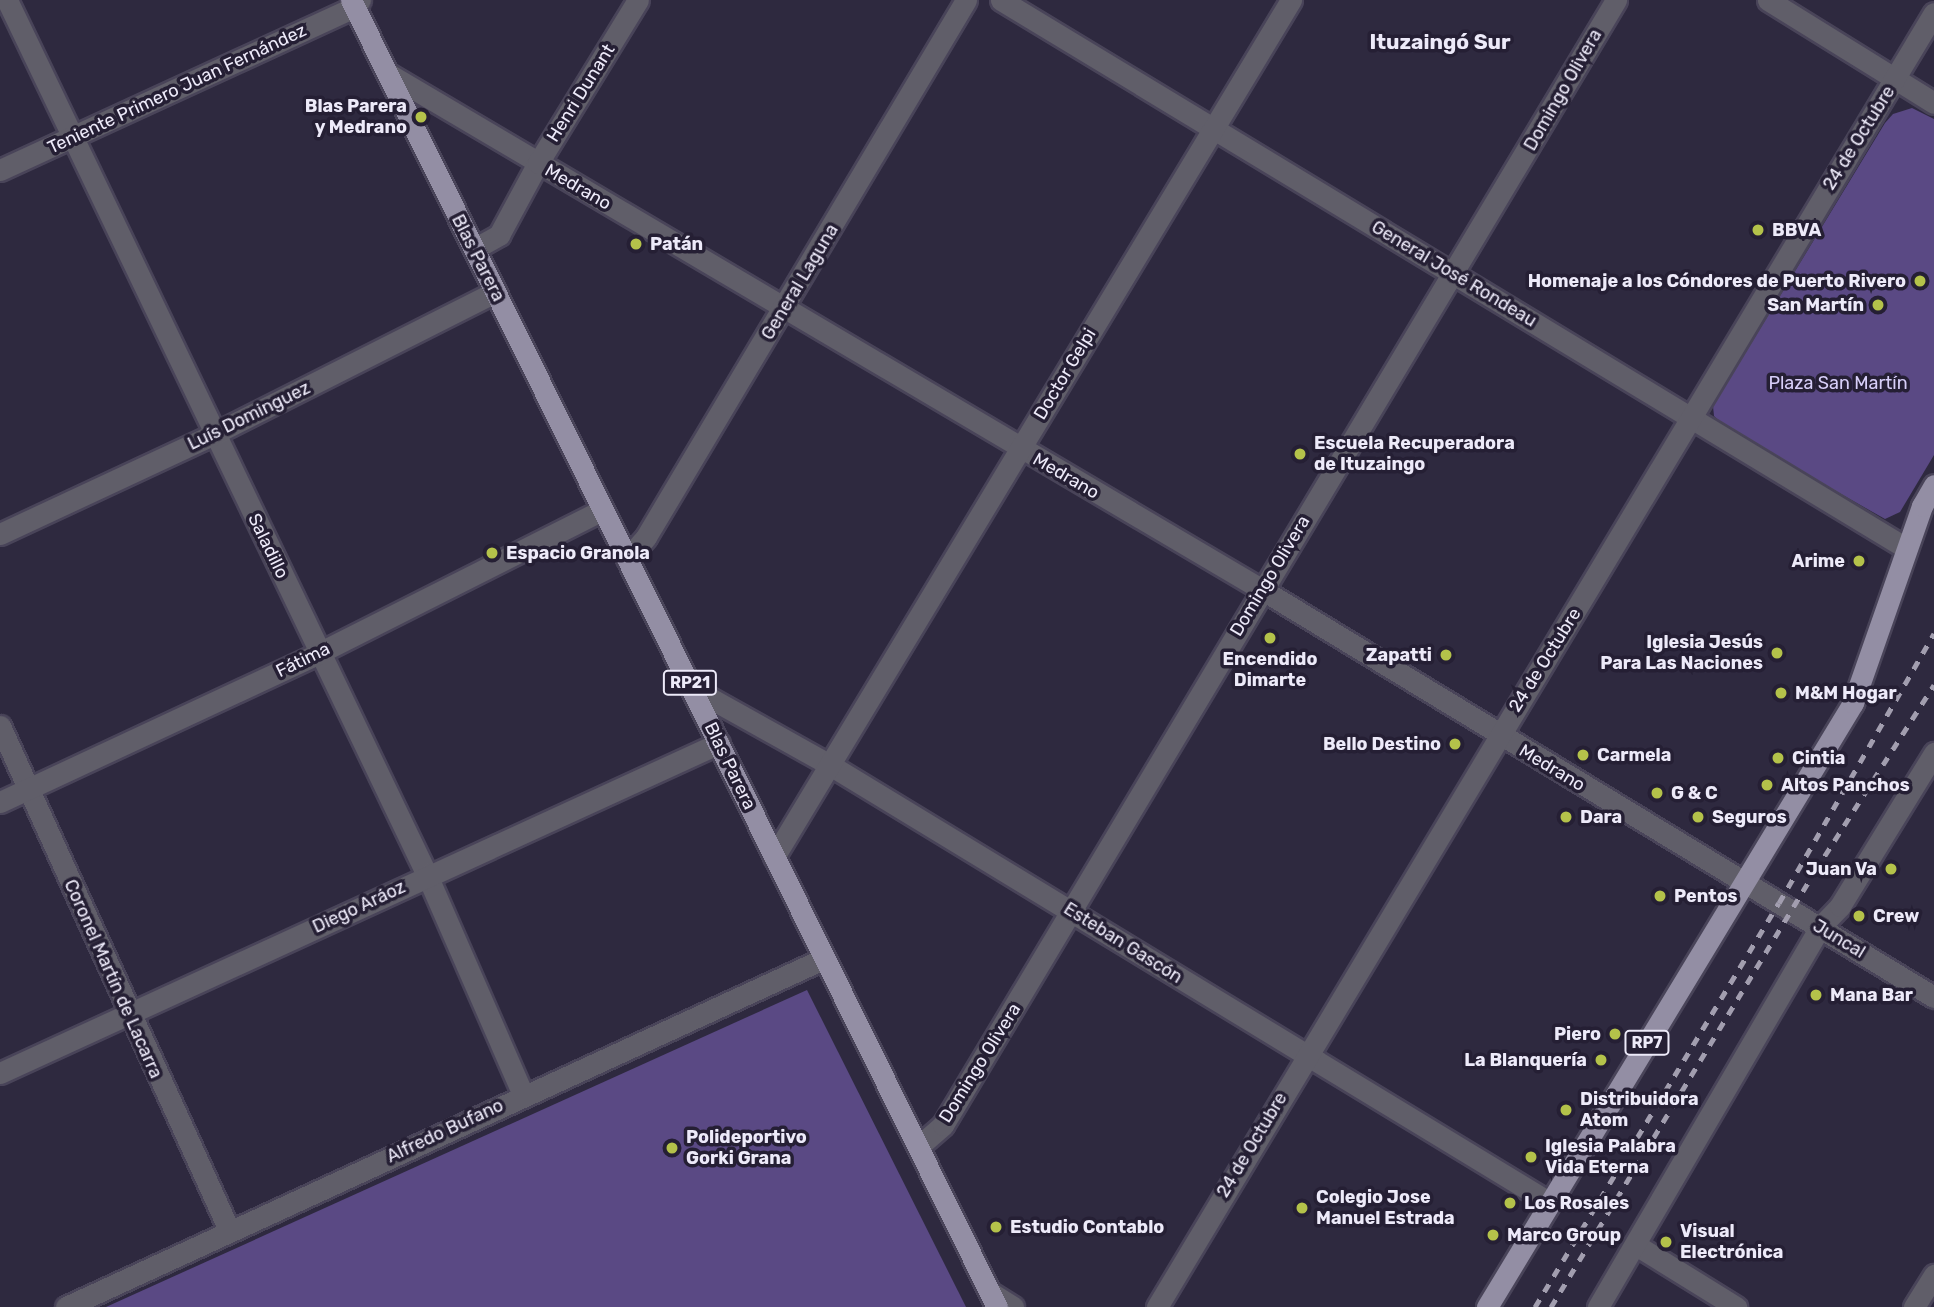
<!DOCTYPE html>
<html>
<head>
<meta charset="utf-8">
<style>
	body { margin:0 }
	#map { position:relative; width:1934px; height:1307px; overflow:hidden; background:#2e293f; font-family:Rubik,sans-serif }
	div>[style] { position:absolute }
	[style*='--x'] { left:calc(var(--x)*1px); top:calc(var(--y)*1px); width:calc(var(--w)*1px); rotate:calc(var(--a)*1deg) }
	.green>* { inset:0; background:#5a4984 }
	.roads { filter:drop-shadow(2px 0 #494459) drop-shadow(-2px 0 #494459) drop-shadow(0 2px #494459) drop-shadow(0 -2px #494459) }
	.minor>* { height:21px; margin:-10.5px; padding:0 10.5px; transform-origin:10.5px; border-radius:10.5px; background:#605e69 }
	.major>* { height:21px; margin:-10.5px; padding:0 10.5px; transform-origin:10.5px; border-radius:10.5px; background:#938ea4 }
	.rail>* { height:5px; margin-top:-2.5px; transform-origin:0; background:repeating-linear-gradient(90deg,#a29eaf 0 9px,transparent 0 18px) }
	.dots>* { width:19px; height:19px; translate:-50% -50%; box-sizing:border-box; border:4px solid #251f34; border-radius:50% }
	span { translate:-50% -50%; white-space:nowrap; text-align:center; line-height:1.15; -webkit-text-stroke:7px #251f34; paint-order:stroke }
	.shield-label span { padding:2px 5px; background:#251f34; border:2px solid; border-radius:5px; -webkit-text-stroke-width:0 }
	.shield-label { font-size:16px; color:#edeaf9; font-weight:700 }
	.street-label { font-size:18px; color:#edeaf9 }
	.poi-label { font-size:18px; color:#edeaf9; font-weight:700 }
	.right { translate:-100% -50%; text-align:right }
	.left { translate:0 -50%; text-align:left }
	.park-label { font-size:18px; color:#d8cff9 }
	.quarter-label { font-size:21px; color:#edeaf9; font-weight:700 }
</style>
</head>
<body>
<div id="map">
	<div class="green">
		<i style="clip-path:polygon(1912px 108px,1934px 119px,1934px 455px,1900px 512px,1885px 519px,1728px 430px,1714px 416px,1713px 406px,1885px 123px,1893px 114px)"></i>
		<i style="clip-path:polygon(807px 990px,966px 1307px,106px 1307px)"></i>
	</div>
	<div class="roads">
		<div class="minor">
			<i style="--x:7;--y:0;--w:971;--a:64.36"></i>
			<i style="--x:427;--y:875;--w:240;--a:66.4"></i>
			<i style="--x:1001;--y:0;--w:1058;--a:31.2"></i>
			<i style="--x:1768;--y:0;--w:195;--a:31.8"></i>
			<i style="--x:387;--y:73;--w:1015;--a:30.56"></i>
			<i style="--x:1261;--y:589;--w:787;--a:31.23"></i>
			<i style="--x:0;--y:170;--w:390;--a:-24.7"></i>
			<i style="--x:354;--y:7;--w:9;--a:-49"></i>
			<i style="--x:474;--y:249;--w:29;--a:-29"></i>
			<i style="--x:499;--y:235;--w:82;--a:-61.6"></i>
			<i style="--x:538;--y:163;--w:191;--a:-58.5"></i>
			<i style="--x:0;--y:534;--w:236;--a:-25"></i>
			<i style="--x:214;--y:434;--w:315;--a:-26.8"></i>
			<i style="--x:627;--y:559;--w:29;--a:-49"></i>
			<i style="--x:646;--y:537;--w:625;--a:-59.21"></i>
			<i style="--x:692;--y:688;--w:158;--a:29.2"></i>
			<i style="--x:830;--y:765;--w:843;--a:31.31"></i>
			<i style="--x:0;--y:726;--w:554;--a:65.56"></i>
			<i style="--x:0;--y:802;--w:352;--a:-25"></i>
			<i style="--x:319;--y:653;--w:317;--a:-26.8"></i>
			<i style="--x:774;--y:857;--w:1001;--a:-58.9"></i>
			<i style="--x:0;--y:1073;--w:791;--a:-24.65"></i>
			<i style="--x:919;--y:1146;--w:32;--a:-41"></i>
			<i style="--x:943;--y:1125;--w:1311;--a:-59.11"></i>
			<i style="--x:1636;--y:1245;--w:118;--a:31.8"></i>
			<i style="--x:991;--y:1293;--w:26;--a:32"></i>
			<i style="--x:66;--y:1307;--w:835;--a:-24.69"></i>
			<i style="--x:1157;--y:1307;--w:1509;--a:-59.02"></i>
			<i style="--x:1598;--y:1307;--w:440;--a:-59.7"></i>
			<i style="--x:1820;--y:927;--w:29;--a:-46"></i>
			<i style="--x:1840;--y:906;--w:180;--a:-58.4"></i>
			<i style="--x:1914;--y:1307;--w:38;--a:-58"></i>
		</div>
		<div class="major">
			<i style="--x:351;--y:0;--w:1458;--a:63.7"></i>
			<i style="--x:1487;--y:1307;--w:706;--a:-58.79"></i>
			<i style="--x:1853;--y:703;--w:209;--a:-70.7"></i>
			<i style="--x:1922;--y:506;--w:24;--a:-60"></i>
		</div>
	</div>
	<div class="rail">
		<i style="--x:1535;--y:1307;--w:472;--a:-58.9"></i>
		<i style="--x:1779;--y:903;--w:311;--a:-60.1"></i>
		<i style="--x:1551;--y:1307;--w:510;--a:-58.8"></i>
		<i style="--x:1815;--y:871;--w:221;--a:-57.4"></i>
	</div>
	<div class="dots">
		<i style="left:421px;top:117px;background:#b4c24a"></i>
		<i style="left:1758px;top:230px;background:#b4c24a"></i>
		<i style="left:636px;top:244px;background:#b4c24a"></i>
		<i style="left:1920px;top:281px;background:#b4c24a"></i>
		<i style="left:1878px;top:305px;background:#b4c24a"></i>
		<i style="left:1300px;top:454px;background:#b4c24a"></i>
		<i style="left:492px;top:553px;background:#b4c24a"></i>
		<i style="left:1859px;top:561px;background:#b4c24a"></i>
		<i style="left:1270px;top:638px;background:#b4c24a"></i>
		<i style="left:1777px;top:653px;background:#b4c24a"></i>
		<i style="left:1446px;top:655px;background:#b4c24a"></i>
		<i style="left:1781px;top:693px;background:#b4c24a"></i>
		<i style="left:1455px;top:744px;background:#b4c24a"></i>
		<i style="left:1583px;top:755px;background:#b4c24a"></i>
		<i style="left:1778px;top:758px;background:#b4c24a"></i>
		<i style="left:1767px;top:785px;background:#b4c24a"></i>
		<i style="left:1657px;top:793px;background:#b4c24a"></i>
		<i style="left:1566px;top:817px;background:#b4c24a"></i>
		<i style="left:1698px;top:817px;background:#b4c24a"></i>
		<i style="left:1891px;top:869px;background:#b4c24a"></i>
		<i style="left:1660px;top:896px;background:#b4c24a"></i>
		<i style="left:1859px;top:916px;background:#b4c24a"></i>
		<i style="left:1816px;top:995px;background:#b4c24a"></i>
		<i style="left:1615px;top:1034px;background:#b4c24a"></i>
		<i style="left:1601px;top:1060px;background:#b4c24a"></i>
		<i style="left:1566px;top:1110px;background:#b4c24a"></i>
		<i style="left:672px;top:1148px;background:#b4c24a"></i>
		<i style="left:1531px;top:1157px;background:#b4c24a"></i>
		<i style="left:1510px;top:1203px;background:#b4c24a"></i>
		<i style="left:1302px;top:1208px;background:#b4c24a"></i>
		<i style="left:996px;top:1227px;background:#b4c24a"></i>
		<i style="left:1493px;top:1235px;background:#b4c24a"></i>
		<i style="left:1666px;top:1242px;background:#b4c24a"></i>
	</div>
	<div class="shield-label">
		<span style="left:690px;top:683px">RP21</span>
		<span style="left:1647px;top:1043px">RP7</span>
	</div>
	<div class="street-label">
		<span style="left:177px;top:89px;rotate:-25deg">Teniente Primero Juan Fernández</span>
		<span style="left:1563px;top:90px;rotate:-60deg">Domingo Olivera</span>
		<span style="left:581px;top:93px;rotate:-58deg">Henri Dunant</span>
		<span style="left:1859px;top:138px;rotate:-58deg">24 de Octubre</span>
		<span style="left:578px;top:187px;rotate:30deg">Medrano</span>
		<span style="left:478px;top:258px;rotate:63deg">Blas Parera</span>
		<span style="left:1454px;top:274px;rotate:31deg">General José Rondeau</span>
		<span style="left:800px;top:282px;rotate:-59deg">General Laguna</span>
		<span style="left:1065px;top:374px;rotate:-59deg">Doctor Gelpi</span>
		<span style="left:249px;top:416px;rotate:-26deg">Luís Dominguez</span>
		<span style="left:1066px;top:476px;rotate:30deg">Medrano</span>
		<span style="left:268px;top:546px;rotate:64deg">Saladillo</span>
		<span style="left:1270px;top:576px;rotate:-59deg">Domingo Olivera</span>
		<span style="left:303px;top:660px;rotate:-26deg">Fátima</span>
		<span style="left:1545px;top:660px;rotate:-58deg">24 de Octubre</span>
		<span style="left:730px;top:766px;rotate:64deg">Blas Parera</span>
		<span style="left:1552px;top:768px;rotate:31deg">Medrano</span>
		<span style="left:359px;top:907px;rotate:-25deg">Diego Aráoz</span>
		<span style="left:1839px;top:939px;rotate:31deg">Juncal</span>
		<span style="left:1123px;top:943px;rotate:32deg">Esteban Gascón</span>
		<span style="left:113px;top:979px;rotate:66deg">Coronel Martín de Lacarra</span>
		<span style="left:980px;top:1063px;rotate:-58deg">Domingo Olivera</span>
		<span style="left:445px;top:1131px;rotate:-25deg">Alfredo Bufano</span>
		<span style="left:1252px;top:1145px;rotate:-59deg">24 de Octubre</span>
	</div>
	<div class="poi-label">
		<span class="right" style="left:407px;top:117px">Blas Parera<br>y Medrano</span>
		<span class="left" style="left:1772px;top:230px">BBVA</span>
		<span class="left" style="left:650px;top:244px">Patán</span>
		<span class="right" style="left:1906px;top:281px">Homenaje a los Cóndores de Puerto Rivero</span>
		<span class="right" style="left:1864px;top:305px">San Martín</span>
		<span class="left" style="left:1314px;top:454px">Escuela Recuperadora<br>de Ituzaingo</span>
		<span class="left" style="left:506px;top:553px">Espacio Granola</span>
		<span class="right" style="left:1845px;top:561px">Arime</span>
		<span class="right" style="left:1763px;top:653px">Iglesia Jesús<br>Para Las Naciones</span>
		<span class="right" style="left:1432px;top:655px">Zapatti</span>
		<span style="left:1270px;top:670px">Encendido<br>Dimarte</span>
		<span class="left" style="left:1795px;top:693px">M&amp;M Hogar</span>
		<span class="right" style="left:1441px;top:744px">Bello Destino</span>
		<span class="left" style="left:1597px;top:755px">Carmela</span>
		<span class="left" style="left:1792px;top:758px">Cintia</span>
		<span class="left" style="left:1781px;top:785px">Altos Panchos</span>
		<span class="left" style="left:1671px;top:793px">G &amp; C</span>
		<span class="left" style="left:1580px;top:817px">Dara</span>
		<span class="left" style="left:1712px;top:817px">Seguros</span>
		<span class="right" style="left:1877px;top:869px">Juan Va</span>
		<span class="left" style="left:1674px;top:896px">Pentos</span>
		<span class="left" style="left:1873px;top:916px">Crew</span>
		<span class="left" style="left:1830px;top:995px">Mana Bar</span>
		<span class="right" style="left:1601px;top:1034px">Piero</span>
		<span class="right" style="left:1587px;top:1060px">La Blanquería</span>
		<span class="left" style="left:1580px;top:1110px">Distribuidora<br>Atom</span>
		<span class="left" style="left:686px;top:1148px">Polideportivo<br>Gorki Grana</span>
		<span class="left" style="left:1545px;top:1157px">Iglesia Palabra<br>Vida Eterna</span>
		<span class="left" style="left:1316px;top:1208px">Colegio Jose<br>Manuel Estrada</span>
		<span class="left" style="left:1524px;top:1203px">Los Rosales</span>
		<span class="left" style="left:1010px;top:1227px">Estudio Contablo</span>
		<span class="left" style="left:1680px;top:1242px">Visual<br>Electrónica</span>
		<span class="left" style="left:1507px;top:1235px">Marco Group</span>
	</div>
	<div class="park-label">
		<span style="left:1838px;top:383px">Plaza San Martín</span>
	</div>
	<div class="quarter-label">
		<span style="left:1440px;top:42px">Ituzaingó Sur</span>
	</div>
</div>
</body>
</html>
